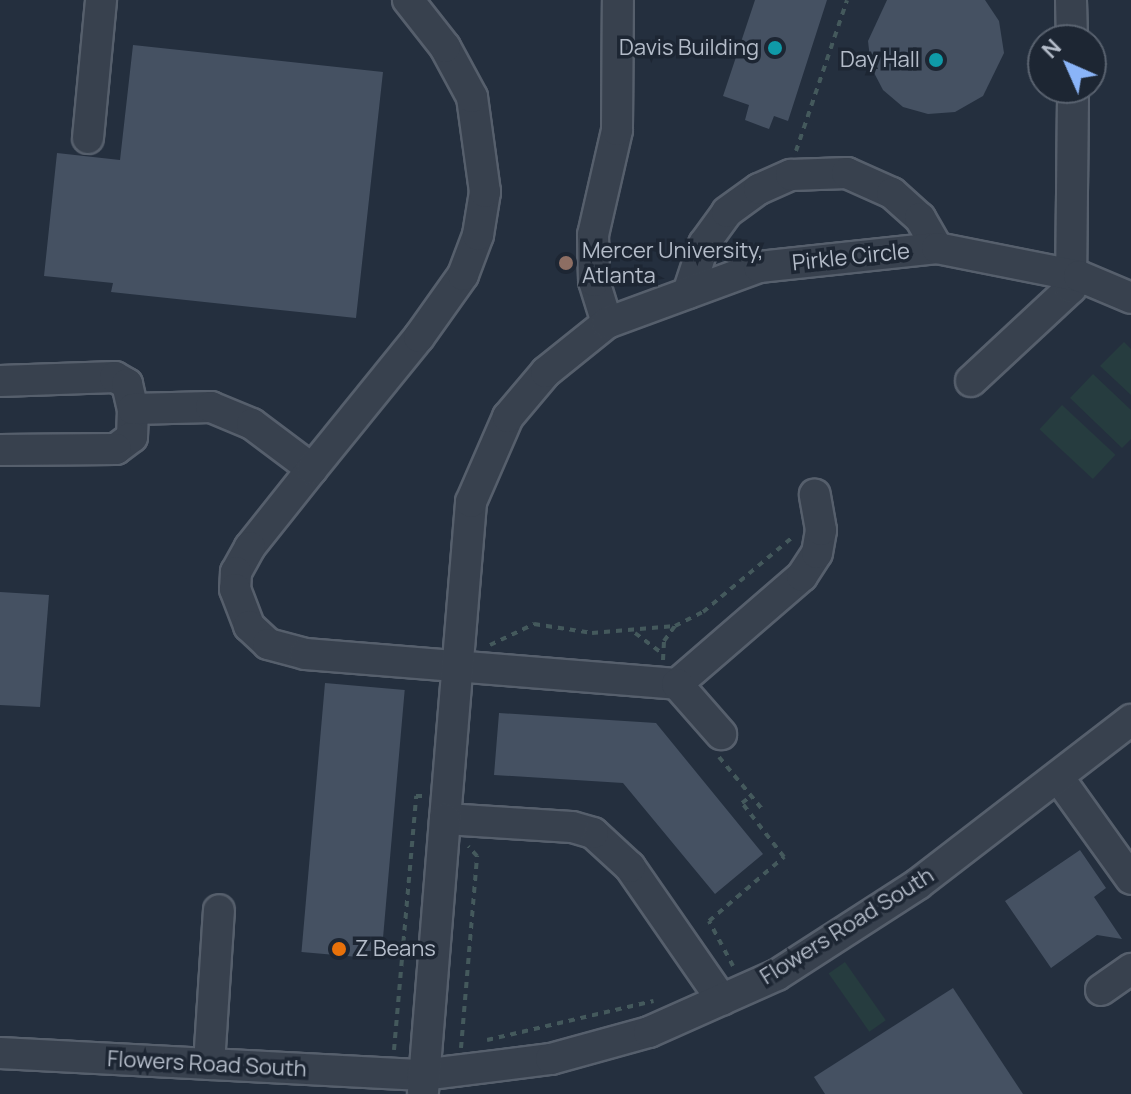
<!DOCTYPE html>
<html>
<head>
<meta charset="utf-8">
<style>
	body { margin:0 }
	#map { position:relative; width:1131px; height:1094px; overflow:hidden; background:#242f3e; font-family:Manrope,sans-serif }
	div>[style] { position:absolute }
	[style*='--x'] { left:calc(var(--x)*1px); top:calc(var(--y)*1px); width:calc(var(--w)*1px); rotate:calc(var(--a)*1deg) }
	.green>* { inset:0; background:#263c3f; transform-origin:0 0 }
	.building>* { inset:0; background:#455162; transform-origin:0 0 }
	.path>* { height:4px; margin-top:-2px; transform-origin:0; background:repeating-linear-gradient(90deg,#44595c 0 6px,transparent 0 12px) }
	.roads { filter:drop-shadow(2px 0 #565f6c) drop-shadow(-2px 0 #565f6c) drop-shadow(0 2px #565f6c) drop-shadow(0 -2px #565f6c) }
	.minor>* { height:30px; margin:-15px; padding:0 15px; transform-origin:15px; border-radius:15px; background:#38414e }
	.dots>* { width:22px; height:22px; translate:-50% -50%; box-sizing:border-box; border:4px solid #1d2633; border-radius:50% }
	span { translate:-50% -50%; white-space:nowrap; text-align:center; line-height:1.15; -webkit-text-stroke:7px #1d2633; paint-order:stroke }
	.poi-label { font-size:22px; color:#b4bcc9 }
	.right { translate:-100% -50%; text-align:right }
	.left { translate:0 -50%; text-align:left }
	.street-label { font-size:22px; color:#b4bcc9 }
	.north { position:absolute; left:1027px; top:24px; width:80px; height:80px; box-sizing:border-box; background:#1d2633; border:2px solid #59626f; border-radius:50%; rotate:315deg; font-size:22px; font-weight:700; line-height:32px; text-align:center; color:#b4bcc9 }
	.north::after { content:''; display:block; margin:auto; width:28px; height:36px; background:#8ab4f8; clip-path:polygon(50% 0,100% 100%,50% 72%,0 100%) }
</style>
</head>
<body>
<div id="map">
	<div class="green">
		<i style="clip-path:polygon(1124px 342px,1131px 349px,1131px 395px,1100px 366px)"></i>
		<i style="clip-path:polygon(1093px 374px,1131px 410px,1131px 439px,1122px 448px,1070px 398px)"></i>
		<i style="left:1062px;top:405px;width:73px;height:33px;rotate:43deg"></i>
		<i style="left:845px;top:962px;width:71px;height:20px;rotate:55deg"></i>
	</div>
	<div class="building">
		<i style="clip-path:polygon(755px 0,827px 0,788px 121px,774px 116px,769px 129px,745px 120px,749px 105px,723px 96px)"></i>
		<i style="clip-path:polygon(887px 0,985px 0,999px 21px,1004px 53px,983px 96px,955px 112px,928px 114px,903px 107px,883px 90px,871px 67px,868px 41px)"></i>
		<i style="clip-path:polygon(133px 45px,383px 72px,356px 318px,111px 292px,113px 283px,44px 276px,57px 153px,120px 160px)"></i>
		<i style="clip-path:polygon(0 592px,49px 595px,40px 707px,0 705px)"></i>
		<i style="left:325px;top:683px;width:80px;height:270px;rotate:5deg"></i>
		<i style="clip-path:polygon(499px 713px,656px 723px,763px 854px,715px 894px,623px 783px,494px 775px)"></i>
		<i style="clip-path:polygon(1080px 850px,1106px 888px,1094px 897px,1122px 939px,1097px 935px,1051px 968px,1005px 901px)"></i>
		<i style="clip-path:polygon(953px 988px,1023px 1094px,825px 1094px,814px 1077px)"></i>
	</div>
	<div class="path">
		<i style="--x:796;--y:151;--w:159;--a:-71.3"></i>
		<i style="--x:635;--y:633;--w:34;--a:37"></i>
		<i style="--x:490;--y:645;--w:49;--a:-25.5"></i>
		<i style="--x:534;--y:624;--w:59;--a:8.8"></i>
		<i style="--x:592;--y:633;--w:83;--a:-4.8"></i>
		<i style="--x:675;--y:626;--w:31;--a:-27"></i>
		<i style="--x:703;--y:612;--w:119;--a:-39.9"></i>
		<i style="--x:663;--y:660;--w:19;--a:-87"></i>
		<i style="--x:664;--y:641;--w:19;--a:-54"></i>
		<i style="--x:719;--y:757;--w:67;--a:50.4"></i>
		<i style="--x:733;--y:966;--w:51;--a:-118.1"></i>
		<i style="--x:709;--y:921;--w:99;--a:-40.5"></i>
		<i style="--x:784;--y:857;--w:68;--a:-127.9"></i>
		<i style="--x:742;--y:803;--w:11;--a:-38"></i>
		<i style="--x:487;--y:1040;--w:171;--a:-13.2"></i>
		<i style="--x:461;--y:1048;--w:193;--a:-85.2"></i>
		<i style="--x:477;--y:856;--w:13;--a:-132"></i>
		<i style="--x:394;--y:1050;--w:255;--a:-85"></i>
		<i style="--x:416;--y:796;--w:7;--a:0"></i>
	</div>
	<div class="roads">
		<div class="minor">
			<i style="--x:1071;--y:0;--w:40;--a:88.6"></i>
			<i style="--x:88;--y:138;--w:139;--a:-84.6"></i>
			<i style="--x:688;--y:293;--w:52;--a:-71.9"></i>
			<i style="--x:704;--y:244;--w:39;--a:-54"></i>
			<i style="--x:727;--y:212;--w:39;--a:-36"></i>
			<i style="--x:759;--y:189;--w:35;--a:-24"></i>
			<i style="--x:791;--y:175;--w:56;--a:-2"></i>
			<i style="--x:847;--y:173;--w:49;--a:24"></i>
			<i style="--x:892;--y:193;--w:38;--a:42"></i>
			<i style="--x:920;--y:218;--w:34;--a:60"></i>
			<i style="--x:607;--y:323;--w:44;--a:-107.2"></i>
			<i style="--x:594;--y:281;--w:46;--a:-91.2"></i>
			<i style="--x:593;--y:235;--w:108;--a:-77.1"></i>
			<i style="--x:617;--y:130;--w:130;--a:-89.6"></i>
			<i style="--x:0;--y:381;--w:115;--a:-2"></i>
			<i style="--x:115;--y:377;--w:14;--a:30"></i>
			<i style="--x:127;--y:384;--w:26;--a:77"></i>
			<i style="--x:133;--y:409;--w:28;--a:92"></i>
			<i style="--x:132;--y:437;--w:20;--a:143"></i>
			<i style="--x:116;--y:449;--w:116;--a:179.5"></i>
			<i style="--x:971;--y:381;--w:137;--a:-42.9"></i>
			<i style="--x:1071;--y:288;--w:200;--a:-89.4"></i>
			<i style="--x:133;--y:409;--w:78;--a:-1.5"></i>
			<i style="--x:211;--y:407;--w:44;--a:22.5"></i>
			<i style="--x:252;--y:424;--w:75;--a:36.9"></i>
			<i style="--x:312;--y:469;--w:100;--a:128.5"></i>
			<i style="--x:250;--y:547;--w:29;--a:119"></i>
			<i style="--x:236;--y:572;--w:17;--a:93"></i>
			<i style="--x:235;--y:589;--w:40;--a:69"></i>
			<i style="--x:249;--y:626;--w:26;--a:43"></i>
			<i style="--x:268;--y:644;--w:38;--a:15"></i>
			<i style="--x:305;--y:654;--w:373;--a:4.6"></i>
			<i style="--x:677;--y:684;--w:165;--a:-40.8"></i>
			<i style="--x:802;--y:576;--w:27;--a:-57"></i>
			<i style="--x:817;--y:553;--w:23;--a:-80"></i>
			<i style="--x:821;--y:530;--w:36;--a:-100"></i>
			<i style="--x:312;--y:469;--w:170;--a:-51"></i>
			<i style="--x:419;--y:337;--w:76;--a:-54.6"></i>
			<i style="--x:463;--y:275;--w:43;--a:-69.4"></i>
			<i style="--x:478;--y:235;--w:44;--a:-80.8"></i>
			<i style="--x:485;--y:192;--w:96;--a:-97.8"></i>
			<i style="--x:472;--y:97;--w:57;--a:-118.4"></i>
			<i style="--x:445;--y:47;--w:60;--a:-128.2"></i>
			<i style="--x:677;--y:684;--w:67;--a:48.7"></i>
			<i style="--x:1058;--y:777;--w:125;--a:54.4"></i>
			<i style="--x:1101;--y:990;--w:37;--a:-35"></i>
			<i style="--x:722;--y:1000;--w:162;--a:-124.7"></i>
			<i style="--x:630;--y:867;--w:50;--a:-137.4"></i>
			<i style="--x:593;--y:833;--w:22;--a:-164"></i>
			<i style="--x:572;--y:827;--w:127;--a:-176.4"></i>
			<i style="--x:445;--y:819;--w:318;--a:-85.3"></i>
			<i style="--x:471;--y:502;--w:93;--a:-66.5"></i>
			<i style="--x:508;--y:417;--w:59;--a:-49.8"></i>
			<i style="--x:546;--y:372;--w:78;--a:-38.8"></i>
			<i style="--x:607;--y:323;--w:162;--a:-20.2"></i>
			<i style="--x:759;--y:267;--w:179;--a:-6.1"></i>
			<i style="--x:937;--y:248;--w:145;--a:11.2"></i>
			<i style="--x:1079;--y:276;--w:56;--a:22.9"></i>
			<i style="--x:0;--y:1053;--w:423;--a:3"></i>
			<i style="--x:422;--y:1075;--w:130;--a:-7.1"></i>
			<i style="--x:551;--y:1059;--w:102;--a:-15.4"></i>
			<i style="--x:649;--y:1032;--w:140;--a:-24"></i>
			<i style="--x:777;--y:975;--w:168;--a:-32.8"></i>
			<i style="--x:918;--y:884;--w:269;--a:-37.6"></i>
			<i style="--x:209;--y:1064;--w:154;--a:-86.3"></i>
			<i style="--x:423;--y:1092;--w:274;--a:-85.4"></i>
		</div>
	</div>
	<div class="dots">
		<i style="left:775px;top:48px;background:#0f9aa8"></i>
		<i style="left:936px;top:60px;background:#0f9aa8"></i>
		<i style="left:566px;top:263px;background:#8d6e63"></i>
		<i style="left:339px;top:949px;background:#e8710a"></i>
	</div>
	<div class="poi-label">
		<span class="right" style="left:759px;top:48px">Davis Building</span>
		<span class="right" style="left:920px;top:60px">Day Hall</span>
		<span class="left" style="left:582px;top:263px">Mercer University,<br>Atlanta</span>
		<span class="left" style="left:355px;top:949px">Z Beans</span>
	</div>
	<div class="street-label">
		<span style="left:851px;top:257px;rotate:-6deg">Pirkle Circle</span>
		<span style="left:847px;top:926px;rotate:-32deg">Flowers Road South</span>
		<span style="left:207px;top:1064px;rotate:3deg">Flowers Road South</span>
	</div>
	<div class="north">N</div>
</div>
</body>
</html>
